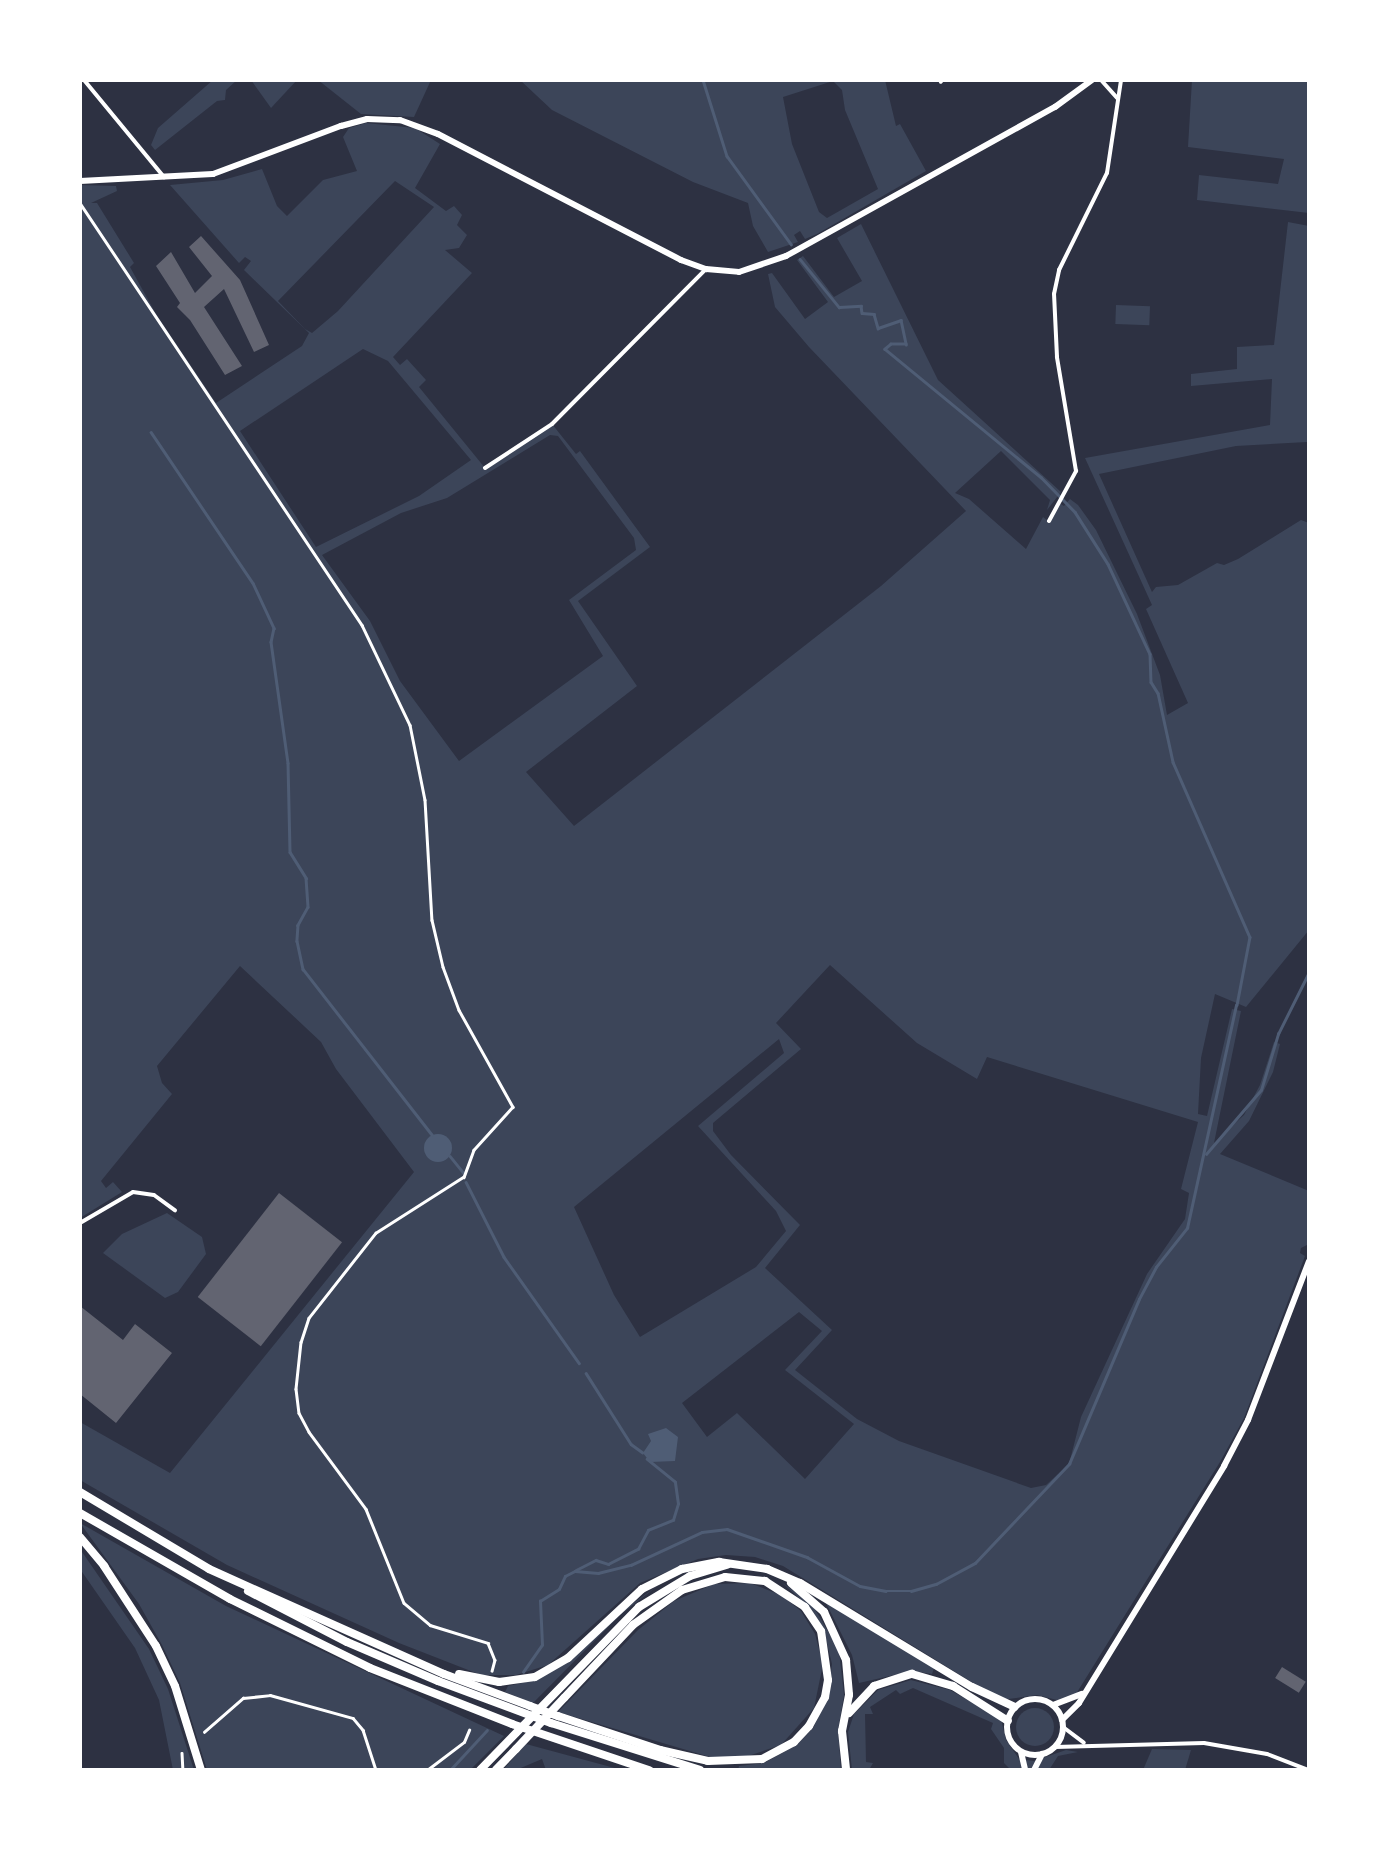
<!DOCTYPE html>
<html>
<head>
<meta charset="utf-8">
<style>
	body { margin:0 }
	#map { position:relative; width:1389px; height:1850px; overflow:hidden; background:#2d3142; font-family:"Sofia Sans Condensed",sans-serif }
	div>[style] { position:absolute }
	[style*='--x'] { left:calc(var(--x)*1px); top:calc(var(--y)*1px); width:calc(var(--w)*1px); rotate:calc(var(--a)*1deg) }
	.green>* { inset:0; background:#3c4559; transform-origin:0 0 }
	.round { border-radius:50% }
	.water>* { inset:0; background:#4f5d75 }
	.stream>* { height:2.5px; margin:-1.25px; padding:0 1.25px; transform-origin:1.25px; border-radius:1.25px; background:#4f5d75 }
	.building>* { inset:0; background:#626471; transform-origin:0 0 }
	.path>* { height:2.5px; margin:-1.25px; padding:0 1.25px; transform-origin:1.25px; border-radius:1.25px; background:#fff }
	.minor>* { height:4px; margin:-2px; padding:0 2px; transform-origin:2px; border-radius:2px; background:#fff }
	.secondary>* { height:6px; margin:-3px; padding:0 3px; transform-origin:3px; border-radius:3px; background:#fff }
	.secondary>.ring { margin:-3px; padding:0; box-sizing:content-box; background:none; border:6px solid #fff; border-radius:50% }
	.motorway>* { height:8px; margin:-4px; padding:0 4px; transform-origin:4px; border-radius:4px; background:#fff }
	span { translate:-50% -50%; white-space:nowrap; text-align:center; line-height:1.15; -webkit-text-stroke:8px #fff; paint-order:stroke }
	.frame { position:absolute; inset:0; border:82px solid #fff; pointer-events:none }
</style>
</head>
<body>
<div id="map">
	<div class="green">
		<i style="clip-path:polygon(213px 80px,237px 80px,226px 90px,225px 100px,217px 101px,155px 150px,151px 145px,158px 128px)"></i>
		<i style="clip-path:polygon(251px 80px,297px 80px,271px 108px)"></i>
		<i style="clip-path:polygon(318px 80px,431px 80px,414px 117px,361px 114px)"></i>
		<i style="clip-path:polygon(evenodd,520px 80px,885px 80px,896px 126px,900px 124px,926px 171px,817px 234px,805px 239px,800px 231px,794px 235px,798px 242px,768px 252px,753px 226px,748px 203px,693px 182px,552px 110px,520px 80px,833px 81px,842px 90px,845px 110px,878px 189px,827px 218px,819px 212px,792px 144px,783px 97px,833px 81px)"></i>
		<i style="clip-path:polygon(1192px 80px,1309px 80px,1309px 213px,1197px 200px,1199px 175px,1278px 184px,1284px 159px,1188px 147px)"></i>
		<i style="clip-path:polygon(evenodd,366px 123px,415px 128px,440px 144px,415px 188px,446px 211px,454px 206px,462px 215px,457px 225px,467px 235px,459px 248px,445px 250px,472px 273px,393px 357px,400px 365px,407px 359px,426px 380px,419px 387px,485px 468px,552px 424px,576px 454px,580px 451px,650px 547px,578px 601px,637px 686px,526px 772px,574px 826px,881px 586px,966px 511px,809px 347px,775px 307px,768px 274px,772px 273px,805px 319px,828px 302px,797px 260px,803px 256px,834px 297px,862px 281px,837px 238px,861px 224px,938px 380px,1061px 492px,1047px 510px,1050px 500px,1001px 451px,955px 493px,969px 499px,1026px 549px,1043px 517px,1048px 521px,1059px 503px,1064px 506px,1070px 499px,1078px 505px,1096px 530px,1137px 614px,1160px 675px,1167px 715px,1188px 703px,1146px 609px,1152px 605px,1085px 458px,1270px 425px,1272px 379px,1191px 386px,1191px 374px,1237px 369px,1237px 347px,1274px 345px,1288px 222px,1309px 226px,1309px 465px,1307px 442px,1236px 446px,1099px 474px,1152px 592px,1156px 587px,1178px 585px,1217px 563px,1224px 565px,1238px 559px,1301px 520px,1309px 523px,1309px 930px,1246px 1007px,1215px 994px,1201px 1058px,1198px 1114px,1207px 1116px,1232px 1009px,1241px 1011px,1214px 1143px,1244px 1115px,1260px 1085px,1274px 1042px,1280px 1044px,1273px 1072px,1249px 1121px,1220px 1154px,1309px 1191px,1309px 1244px,1301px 1248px,1300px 1253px,1305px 1256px,1244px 1418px,1220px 1462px,1076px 1694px,1061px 1701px,1037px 1695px,1001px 1700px,783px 1566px,755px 1557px,726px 1555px,698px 1559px,640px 1583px,548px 1665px,516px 1675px,481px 1675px,399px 1643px,227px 1565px,80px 1480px,80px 1422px,170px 1473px,414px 1172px,336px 1069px,321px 1042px,240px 966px,157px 1066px,162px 1083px,172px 1094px,101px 1181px,106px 1188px,113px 1182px,122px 1192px,80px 1218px,80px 185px,116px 186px,117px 191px,91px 203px,97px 203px,134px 263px,130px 267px,156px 314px,216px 403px,302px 346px,309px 333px,244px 270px,251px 261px,245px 257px,239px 263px,170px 185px,223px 180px,262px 169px,277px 206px,287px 216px,323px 180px,357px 171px,343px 137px,349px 128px,366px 123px,395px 181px,434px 207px,338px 311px,312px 333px,305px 329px,278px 301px,395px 181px,366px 123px,363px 349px,388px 361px,471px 460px,419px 496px,316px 547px,240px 431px,363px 349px,366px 123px,550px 435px,558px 436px,634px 538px,636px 550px,569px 600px,603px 656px,459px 761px,400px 681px,370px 621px,322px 555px,401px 513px,447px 498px,550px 435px,366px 123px,830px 965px,917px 1043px,977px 1079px,987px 1057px,1198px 1122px,1181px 1189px,1189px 1193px,1185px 1219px,1147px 1274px,1081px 1417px,1069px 1464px,1046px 1485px,1031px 1488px,899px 1441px,857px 1419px,795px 1370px,832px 1330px,765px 1268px,800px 1225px,731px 1155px,713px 1131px,713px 1123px,801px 1049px,776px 1023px,830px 965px,366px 123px,779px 1039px,784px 1053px,698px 1126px,776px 1211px,786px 1231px,756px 1267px,640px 1337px,614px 1295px,574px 1207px,779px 1039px,366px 123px,799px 1312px,822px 1331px,785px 1370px,854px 1424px,805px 1479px,737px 1413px,707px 1437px,682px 1403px,799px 1312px)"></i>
		<i style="left:1116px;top:305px;width:34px;height:19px;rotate:2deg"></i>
		<i style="clip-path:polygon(167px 1213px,202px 1237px,206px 1254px,178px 1292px,165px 1298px,103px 1253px,122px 1234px)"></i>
		<i style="clip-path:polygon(80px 1523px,226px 1606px,504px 1736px,470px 1770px,207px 1770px,180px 1683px,162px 1645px,139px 1604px)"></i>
		<i style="clip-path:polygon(80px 1549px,149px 1649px,168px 1689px,194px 1770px,173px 1770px,159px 1700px,135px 1648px,80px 1569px)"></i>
		<i style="clip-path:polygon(781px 1582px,812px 1604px,839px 1650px,844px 1695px,838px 1730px,841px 1770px,738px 1770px,739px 1766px,764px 1763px,797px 1745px,813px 1728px,828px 1698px,832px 1664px,824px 1631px,808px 1606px)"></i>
		<i style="clip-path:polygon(750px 1583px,781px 1595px,801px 1611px,815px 1634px,823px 1664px,814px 1708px,781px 1745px,742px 1758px,710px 1757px,558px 1712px,638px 1630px,674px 1601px,714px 1584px)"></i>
		<i style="clip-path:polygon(660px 1584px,620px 1615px,533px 1703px,505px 1692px,508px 1686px,536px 1680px,570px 1661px,618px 1614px)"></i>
		<i style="clip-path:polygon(826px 1603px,934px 1668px,932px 1674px,912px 1671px,859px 1683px,852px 1655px)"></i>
		<i style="clip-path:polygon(911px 1680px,950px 1690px,1001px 1719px,1006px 1740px,1019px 1759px,1034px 1761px,1066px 1750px,1078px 1752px,1058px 1756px,1049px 1770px,1011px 1770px,1004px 1763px,1004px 1748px,991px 1729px,993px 1723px,913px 1688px,900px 1694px,896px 1690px,870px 1707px,873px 1714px,865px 1714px,866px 1762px,873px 1763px,869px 1770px,852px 1770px,848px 1732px,854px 1714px,878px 1690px)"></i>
		<i class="round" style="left:1016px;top:1708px;width:38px;height:38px"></i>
		<i style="clip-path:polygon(526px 1744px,622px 1770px,546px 1770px,542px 1759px,516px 1770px,503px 1770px)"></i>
		<i style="clip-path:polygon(1152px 1749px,1191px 1750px,1185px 1770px,1143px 1770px)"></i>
	</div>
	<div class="water">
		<i class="round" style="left:424px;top:1134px;width:28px;height:28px"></i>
		<i style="clip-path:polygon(666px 1428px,678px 1437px,675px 1461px,650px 1462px,643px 1453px,651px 1441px,648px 1434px)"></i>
	</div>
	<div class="stream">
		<i style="--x:703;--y:80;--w:80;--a:72.5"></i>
		<i style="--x:727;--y:156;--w:109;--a:54"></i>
		<i style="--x:800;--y:259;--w:62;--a:50.9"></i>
		<i style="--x:839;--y:307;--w:22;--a:-3"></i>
		<i style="--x:861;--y:306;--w:7;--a:82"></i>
		<i style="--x:862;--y:313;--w:12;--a:5"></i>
		<i style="--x:874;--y:314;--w:15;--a:74"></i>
		<i style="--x:878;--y:328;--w:24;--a:-19"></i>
		<i style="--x:901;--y:320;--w:25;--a:78"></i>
		<i style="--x:906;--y:344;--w:15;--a:180"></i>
		<i style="--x:891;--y:344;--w:8;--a:140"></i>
		<i style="--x:885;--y:349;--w:202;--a:39.4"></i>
		<i style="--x:1041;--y:477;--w:49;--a:45.8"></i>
		<i style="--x:1075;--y:512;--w:62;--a:57.6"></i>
		<i style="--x:1108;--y:564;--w:99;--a:65"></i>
		<i style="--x:1150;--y:654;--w:28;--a:88"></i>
		<i style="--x:1151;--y:682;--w:13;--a:58"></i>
		<i style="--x:1158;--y:693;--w:71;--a:77.7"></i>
		<i style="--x:1173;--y:762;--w:191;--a:66.3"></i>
		<i style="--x:1250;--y:937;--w:69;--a:100.8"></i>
		<i style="--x:151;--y:432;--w:182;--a:56"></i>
		<i style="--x:253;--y:583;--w:50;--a:65"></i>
		<i style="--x:274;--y:628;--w:14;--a:102"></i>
		<i style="--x:271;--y:642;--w:122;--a:82"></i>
		<i style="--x:288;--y:763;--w:89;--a:88.7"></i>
		<i style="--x:290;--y:852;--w:31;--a:58"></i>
		<i style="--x:306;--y:878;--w:29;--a:86"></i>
		<i style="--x:308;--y:907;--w:21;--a:119"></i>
		<i style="--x:298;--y:925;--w:16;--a:94"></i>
		<i style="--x:297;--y:941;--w:29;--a:78"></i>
		<i style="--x:303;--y:969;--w:210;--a:52.1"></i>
		<i style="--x:1206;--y:1154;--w:84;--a:-49.3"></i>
		<i style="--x:1261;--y:1090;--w:59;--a:-73.1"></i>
		<i style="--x:1278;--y:1034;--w:69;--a:-63.4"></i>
		<i style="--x:450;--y:1156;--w:21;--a:51"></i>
		<i style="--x:466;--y:1182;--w:84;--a:63.1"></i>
		<i style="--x:504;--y:1257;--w:130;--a:54.7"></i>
		<i style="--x:586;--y:1373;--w:84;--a:57.6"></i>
		<i style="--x:631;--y:1444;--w:14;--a:36"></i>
		<i style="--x:576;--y:1570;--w:22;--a:-27"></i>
		<i style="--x:596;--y:1560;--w:13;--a:18"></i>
		<i style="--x:608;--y:1564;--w:34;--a:-27"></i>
		<i style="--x:638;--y:1549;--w:21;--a:-62"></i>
		<i style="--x:648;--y:1530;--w:27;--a:-22"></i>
		<i style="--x:673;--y:1520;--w:17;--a:-73"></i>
		<i style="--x:678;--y:1504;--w:22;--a:-98"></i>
		<i style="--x:675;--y:1482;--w:36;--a:-141"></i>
		<i style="--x:523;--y:1672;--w:33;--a:-55"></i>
		<i style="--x:542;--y:1645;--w:44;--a:-92.6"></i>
		<i style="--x:540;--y:1601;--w:22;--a:-32"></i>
		<i style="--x:559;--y:1589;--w:14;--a:-65"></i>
		<i style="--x:565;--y:1576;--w:11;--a:-27"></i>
		<i style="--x:575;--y:1571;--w:23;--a:5"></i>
		<i style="--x:598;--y:1573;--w:34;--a:-14"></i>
		<i style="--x:631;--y:1565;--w:78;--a:-24.9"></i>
		<i style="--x:702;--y:1532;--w:25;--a:-7"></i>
		<i style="--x:727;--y:1529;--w:85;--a:19.3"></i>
		<i style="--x:807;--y:1557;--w:60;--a:28.7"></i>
		<i style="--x:860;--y:1586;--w:26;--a:11"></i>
		<i style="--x:886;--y:1591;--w:25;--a:0"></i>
		<i style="--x:911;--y:1591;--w:26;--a:-16"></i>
		<i style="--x:936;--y:1584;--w:44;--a:-28.3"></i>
		<i style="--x:975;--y:1563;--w:137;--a:-46.5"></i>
		<i style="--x:1069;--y:1464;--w:179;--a:-67"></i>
		<i style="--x:1139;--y:1299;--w:36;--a:-62"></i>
		<i style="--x:1156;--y:1267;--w:50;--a:-51.5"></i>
		<i style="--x:1187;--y:1228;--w:228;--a:-77.6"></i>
		<i style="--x:450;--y:1770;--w:54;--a:-47.2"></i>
	</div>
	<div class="building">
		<i style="clip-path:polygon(201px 236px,240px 280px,269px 345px,254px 352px,224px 289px,204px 307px,242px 366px,225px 375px,190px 320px,177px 307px,180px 303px,156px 266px,171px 252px,195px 293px,212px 276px,189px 247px)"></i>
		<i style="left:279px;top:1193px;width:80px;height:132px;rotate:38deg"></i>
		<i style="clip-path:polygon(80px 1306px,123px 1340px,135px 1324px,172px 1353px,116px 1423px,80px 1394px)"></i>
		<i style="left:1282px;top:1667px;width:28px;height:13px;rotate:32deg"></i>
	</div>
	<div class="path">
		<i style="--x:80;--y:203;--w:508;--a:56.25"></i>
		<i style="--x:362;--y:625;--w:111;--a:64.4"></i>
		<i style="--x:410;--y:725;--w:76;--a:78.7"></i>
		<i style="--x:425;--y:800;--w:120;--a:86.7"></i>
		<i style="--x:432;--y:920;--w:48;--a:76.8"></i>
		<i style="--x:443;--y:967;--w:46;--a:69.6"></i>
		<i style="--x:459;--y:1010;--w:111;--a:60.9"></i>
		<i style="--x:513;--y:1107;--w:58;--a:132.2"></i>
		<i style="--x:474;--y:1150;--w:29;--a:110"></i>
		<i style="--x:464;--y:1177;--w:104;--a:147.5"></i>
		<i style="--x:376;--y:1233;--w:108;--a:128.2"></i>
		<i style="--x:309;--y:1318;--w:25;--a:108"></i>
		<i style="--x:301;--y:1342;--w:47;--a:96.1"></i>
		<i style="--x:296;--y:1389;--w:24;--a:83"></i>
		<i style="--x:299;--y:1413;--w:21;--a:62"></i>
		<i style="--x:309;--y:1432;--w:96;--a:53.5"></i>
		<i style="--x:366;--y:1509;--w:101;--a:68"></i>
		<i style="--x:404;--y:1603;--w:34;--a:40"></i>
		<i style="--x:430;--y:1625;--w:61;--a:17.2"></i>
		<i style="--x:488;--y:1643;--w:18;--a:68"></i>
		<i style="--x:495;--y:1660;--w:11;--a:105"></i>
		<i style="--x:204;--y:1732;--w:52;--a:-41.1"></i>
		<i style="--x:243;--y:1698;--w:27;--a:-6"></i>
		<i style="--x:270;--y:1695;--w:86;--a:15.5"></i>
		<i style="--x:353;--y:1718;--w:16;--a:50"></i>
		<i style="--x:363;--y:1730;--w:42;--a:72"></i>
		<i style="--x:182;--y:1753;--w:17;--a:87"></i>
		<i style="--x:427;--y:1770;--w:46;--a:-37.1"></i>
		<i style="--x:464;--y:1742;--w:13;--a:-67"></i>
	</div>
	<div class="minor">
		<i style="--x:84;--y:80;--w:126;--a:50.5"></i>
		<i style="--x:940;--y:80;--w:2;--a:63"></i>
		<i style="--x:1101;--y:80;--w:24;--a:48"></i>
		<i style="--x:485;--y:468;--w:80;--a:-33.3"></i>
		<i style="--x:552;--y:424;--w:218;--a:-45.2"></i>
		<i style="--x:1049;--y:521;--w:57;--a:-61.6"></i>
		<i style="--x:1076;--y:471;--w:116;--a:-99.5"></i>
		<i style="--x:1057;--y:357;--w:63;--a:-92.7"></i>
		<i style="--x:1054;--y:294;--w:25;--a:-78"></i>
		<i style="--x:1059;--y:270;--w:108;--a:-63.7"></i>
		<i style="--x:1107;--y:173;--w:94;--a:-81.4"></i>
		<i style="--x:80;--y:1223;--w:61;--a:-30.3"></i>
		<i style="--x:133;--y:1192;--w:21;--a:8"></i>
		<i style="--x:154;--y:1195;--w:26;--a:36"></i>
		<i style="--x:1063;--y:1727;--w:26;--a:37"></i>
		<i style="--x:1055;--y:1747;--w:149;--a:-1.5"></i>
		<i style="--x:1204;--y:1743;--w:64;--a:9.9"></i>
		<i style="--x:1267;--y:1754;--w:44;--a:21.3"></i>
	</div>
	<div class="secondary">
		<i style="--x:80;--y:181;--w:133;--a:-3"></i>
		<i style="--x:213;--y:174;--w:137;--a:-20.6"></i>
		<i style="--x:341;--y:126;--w:27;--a:-15"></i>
		<i style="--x:367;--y:119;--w:33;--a:2"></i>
		<i style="--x:400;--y:120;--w:40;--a:20.2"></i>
		<i style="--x:438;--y:134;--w:274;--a:27.4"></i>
		<i style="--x:681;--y:260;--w:27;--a:20"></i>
		<i style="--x:706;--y:269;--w:33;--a:5"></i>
		<i style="--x:739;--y:272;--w:50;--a:-18.8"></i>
		<i style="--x:786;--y:256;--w:308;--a:-29"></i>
		<i style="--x:1055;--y:107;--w:46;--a:-36.1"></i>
		<i class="ring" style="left:1007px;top:1699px;width:50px;height:50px"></i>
		<i style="--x:1053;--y:1705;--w:31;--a:-21"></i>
		<i style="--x:1062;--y:1720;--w:24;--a:-45"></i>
		<i style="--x:1079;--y:1703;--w:278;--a:-58.5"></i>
		<i style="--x:1224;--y:1466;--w:52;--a:-62.4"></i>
		<i style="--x:1248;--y:1420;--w:170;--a:-69"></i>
		<i style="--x:1021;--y:1752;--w:18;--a:77"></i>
		<i style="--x:1034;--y:1770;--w:18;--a:-63"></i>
	</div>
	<div class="motorway">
		<i style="--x:80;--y:1492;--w:150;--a:30.8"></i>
		<i style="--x:80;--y:1513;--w:173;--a:29.8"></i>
		<i style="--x:230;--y:1599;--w:156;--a:26.2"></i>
		<i style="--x:370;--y:1668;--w:153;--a:21.5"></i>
		<i style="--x:512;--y:1724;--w:145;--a:18.6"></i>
		<i style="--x:80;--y:1537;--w:38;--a:50"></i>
		<i style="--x:104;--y:1566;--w:95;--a:57"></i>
		<i style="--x:156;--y:1646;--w:44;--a:64.6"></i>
		<i style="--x:175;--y:1686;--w:88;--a:72.8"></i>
		<i style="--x:209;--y:1569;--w:257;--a:24.1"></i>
		<i style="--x:444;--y:1674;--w:92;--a:20.4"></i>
		<i style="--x:530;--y:1706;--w:30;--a:20"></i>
		<i style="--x:558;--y:1716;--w:108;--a:18.4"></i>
		<i style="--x:660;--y:1750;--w:49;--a:12.9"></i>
		<i style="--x:708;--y:1761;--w:54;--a:-2.1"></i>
		<i style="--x:762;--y:1759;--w:36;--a:-28"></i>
		<i style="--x:794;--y:1742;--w:22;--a:-47"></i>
		<i style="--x:809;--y:1726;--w:33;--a:-61"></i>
		<i style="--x:825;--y:1697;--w:17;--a:-80"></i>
		<i style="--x:828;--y:1680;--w:49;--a:-98.1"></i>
		<i style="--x:821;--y:1631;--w:29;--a:-124"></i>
		<i style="--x:805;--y:1607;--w:48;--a:-147"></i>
		<i style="--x:765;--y:1581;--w:40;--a:-174.3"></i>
		<i style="--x:725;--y:1577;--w:45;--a:163.2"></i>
		<i style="--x:682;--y:1590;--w:60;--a:144.5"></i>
		<i style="--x:633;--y:1625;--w:100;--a:133.4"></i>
		<i style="--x:564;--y:1698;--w:70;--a:133.3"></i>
		<i style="--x:516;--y:1749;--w:29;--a:134"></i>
		<i style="--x:791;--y:1583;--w:44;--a:41.3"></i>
		<i style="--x:824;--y:1612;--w:53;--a:65.4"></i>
		<i style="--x:846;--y:1660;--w:35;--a:85"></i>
		<i style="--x:849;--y:1695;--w:37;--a:101"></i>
		<i style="--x:842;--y:1731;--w:39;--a:84"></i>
		<i style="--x:248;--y:1591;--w:111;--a:27.3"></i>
		<i style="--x:347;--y:1642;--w:99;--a:23.2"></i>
		<i style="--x:438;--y:1681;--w:121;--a:20.4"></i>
		<i style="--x:551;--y:1723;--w:156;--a:17.5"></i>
		<i style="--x:459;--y:1674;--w:41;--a:11.3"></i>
		<i style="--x:499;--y:1682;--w:36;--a:-8"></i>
		<i style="--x:535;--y:1677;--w:38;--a:-30"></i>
		<i style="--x:568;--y:1658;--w:101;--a:-43"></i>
		<i style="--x:642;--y:1589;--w:45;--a:-26.6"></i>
		<i style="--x:682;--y:1569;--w:38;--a:-11"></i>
		<i style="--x:719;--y:1562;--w:49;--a:8.3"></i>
		<i style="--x:767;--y:1569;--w:36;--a:23"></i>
		<i style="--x:800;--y:1583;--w:201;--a:31.2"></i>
		<i style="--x:972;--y:1687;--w:47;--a:24.9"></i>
		<i style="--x:849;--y:1713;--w:37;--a:-47"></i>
		<i style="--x:874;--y:1686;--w:40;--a:-18"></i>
		<i style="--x:912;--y:1674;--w:43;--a:16.3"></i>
		<i style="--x:953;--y:1686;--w:65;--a:32.5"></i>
		<i style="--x:480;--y:1770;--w:228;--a:-45.7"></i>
		<i style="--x:639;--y:1607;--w:60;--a:-31.3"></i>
		<i style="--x:690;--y:1576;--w:39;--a:-17"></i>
	</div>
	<div class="frame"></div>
</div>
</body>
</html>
